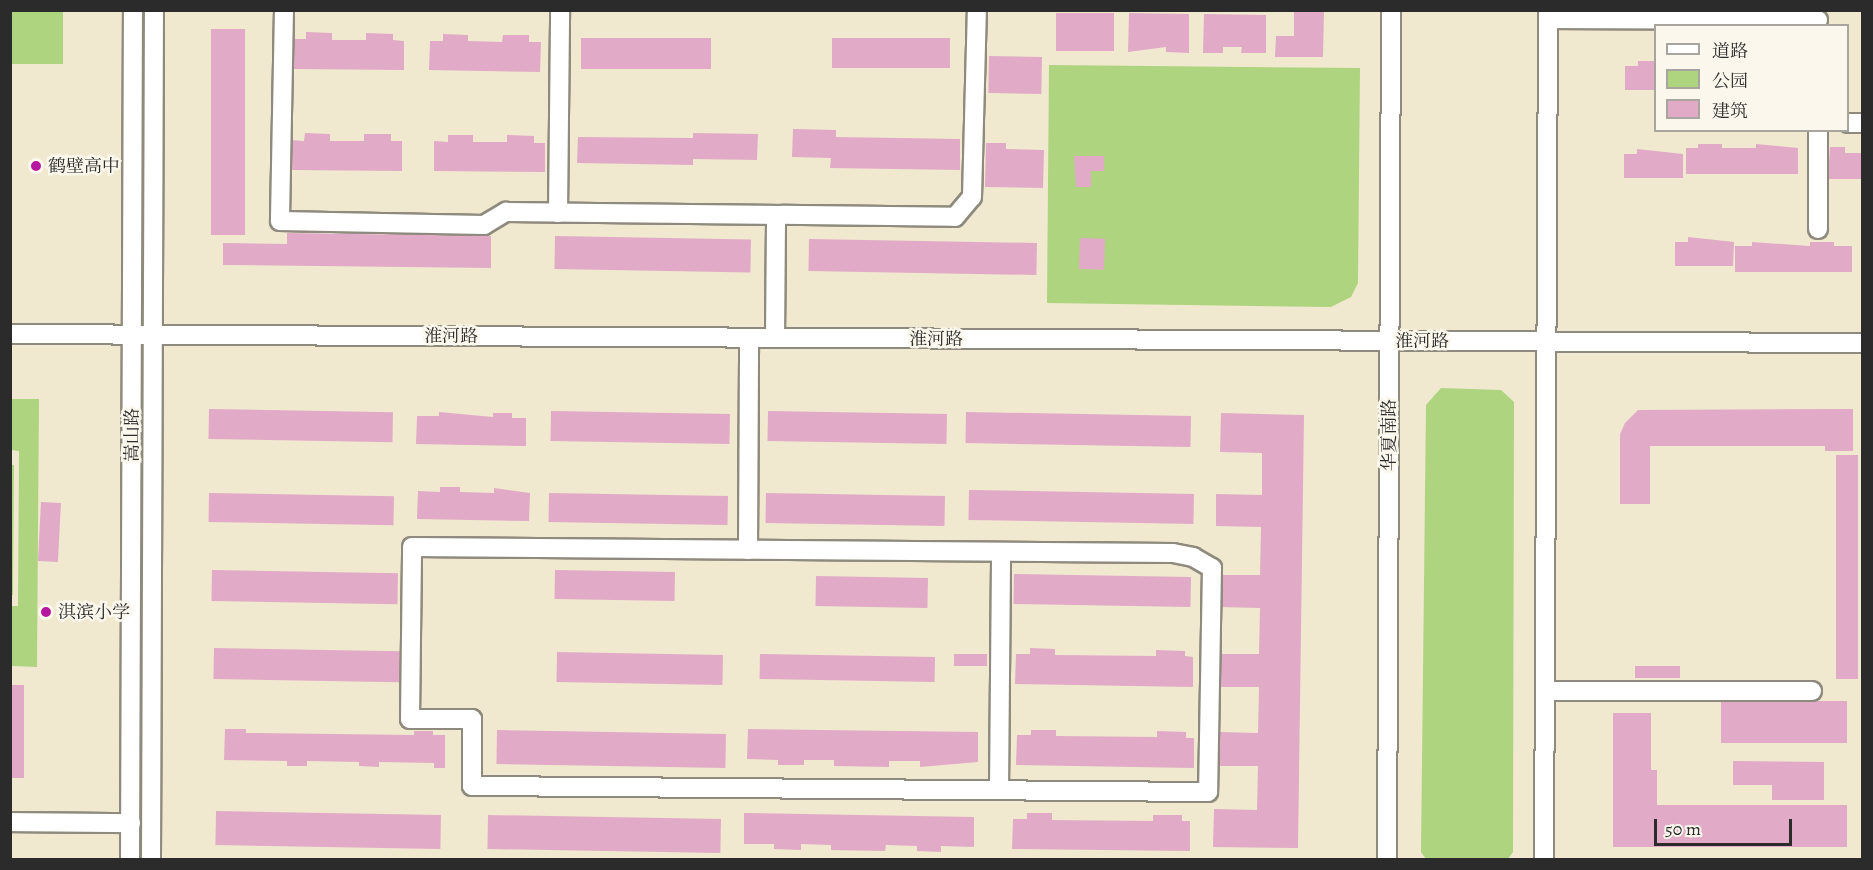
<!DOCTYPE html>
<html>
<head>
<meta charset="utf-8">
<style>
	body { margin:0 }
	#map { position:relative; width:1873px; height:870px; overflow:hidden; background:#f0e9cf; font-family:Alegreya,"Noto Serif SC",serif }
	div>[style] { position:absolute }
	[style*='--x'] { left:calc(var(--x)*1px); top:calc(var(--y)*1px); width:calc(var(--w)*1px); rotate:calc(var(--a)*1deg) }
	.green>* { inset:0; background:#aed47f; transform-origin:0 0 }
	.building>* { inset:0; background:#e1aac7; transform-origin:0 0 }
	.roads { filter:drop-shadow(2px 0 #8e8a7d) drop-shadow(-2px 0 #8e8a7d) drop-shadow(0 2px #8e8a7d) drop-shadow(0 -2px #8e8a7d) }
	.minor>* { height:18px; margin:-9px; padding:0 9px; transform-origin:9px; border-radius:9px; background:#fff }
	.dots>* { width:16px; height:16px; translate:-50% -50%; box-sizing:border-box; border:3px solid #fbf7ec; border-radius:50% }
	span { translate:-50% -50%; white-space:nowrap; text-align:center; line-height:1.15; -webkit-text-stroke:5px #fbf7ec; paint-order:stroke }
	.poi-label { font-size:18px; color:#2b2b2b }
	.left { translate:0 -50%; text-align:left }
	.street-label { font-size:18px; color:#2b2b2b }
	.frame { position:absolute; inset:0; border:12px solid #2b2b2b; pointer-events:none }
	.legend { position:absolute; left:1654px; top:24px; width:195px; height:108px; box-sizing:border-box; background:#fbf7ec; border:2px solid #a8a59f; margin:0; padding:8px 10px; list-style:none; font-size:18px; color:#2b2b2b }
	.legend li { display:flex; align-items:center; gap:12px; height:30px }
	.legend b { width:30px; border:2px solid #a8a59f }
	.scale { position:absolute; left:1654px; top:819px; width:138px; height:27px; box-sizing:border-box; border:3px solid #2b2b2b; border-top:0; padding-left:8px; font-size:18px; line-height:21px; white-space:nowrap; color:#2b2b2b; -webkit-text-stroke:4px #fbf7ec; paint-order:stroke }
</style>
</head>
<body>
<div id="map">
	<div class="green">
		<i style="left:10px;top:11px;width:53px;height:53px"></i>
		<i style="clip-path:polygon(1049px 65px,1360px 68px,1358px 283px,1351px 297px,1331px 307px,1047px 303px)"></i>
		<i style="clip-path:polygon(1441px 388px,1501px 390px,1514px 402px,1513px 852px,1508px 859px,1426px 859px,1421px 852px,1426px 405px)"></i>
		<i style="clip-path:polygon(11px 399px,39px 399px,37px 667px,11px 666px,11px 606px,18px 606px,19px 451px,11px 450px)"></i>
		<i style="clip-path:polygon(10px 465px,14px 465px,13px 595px,10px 595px)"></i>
	</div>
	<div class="building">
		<i style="clip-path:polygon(1294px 10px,1324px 10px,1323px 57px,1275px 57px,1276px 36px,1294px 36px)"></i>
		<i style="left:1056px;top:13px;width:58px;height:38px"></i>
		<i style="clip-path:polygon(1129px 13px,1189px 14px,1189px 53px,1166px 52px,1166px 47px,1128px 52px)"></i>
		<i style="clip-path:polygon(1204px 14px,1266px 15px,1266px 53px,1241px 53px,1242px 47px,1223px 47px,1223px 53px,1203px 53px)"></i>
		<i style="left:211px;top:29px;width:34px;height:206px"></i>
		<i style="clip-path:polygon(306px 32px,332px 33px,332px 40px,366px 40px,366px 33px,393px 34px,393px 40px,404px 41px,404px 70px,293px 69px,293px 39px,306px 39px)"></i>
		<i style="clip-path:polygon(443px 34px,468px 35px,468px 41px,502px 42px,503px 35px,529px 35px,529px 42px,541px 42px,540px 72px,429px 70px,430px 41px,443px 41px)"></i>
		<i style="left:581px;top:38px;width:130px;height:31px"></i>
		<i style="left:832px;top:38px;width:118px;height:30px"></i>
		<i style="left:989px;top:56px;width:53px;height:37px;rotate:1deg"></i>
		<i style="clip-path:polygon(1638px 61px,1656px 61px,1656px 90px,1625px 90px,1625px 66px,1638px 66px)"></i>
		<i style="clip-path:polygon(793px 129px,836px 130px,836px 137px,960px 139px,960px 170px,830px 168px,831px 158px,792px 157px)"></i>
		<i style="clip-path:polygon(305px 133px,330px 134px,330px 141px,364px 141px,364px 134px,391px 134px,391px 141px,402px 141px,402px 171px,291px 170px,291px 140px,304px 141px)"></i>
		<i style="clip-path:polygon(693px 133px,758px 134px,757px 160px,693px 159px,693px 165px,577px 163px,578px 137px,693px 138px)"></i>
		<i style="clip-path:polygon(448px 135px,473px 135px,473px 142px,507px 142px,507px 135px,534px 136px,534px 143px,545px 143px,545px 172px,434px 171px,434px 141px,448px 142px)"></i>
		<i style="clip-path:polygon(986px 143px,1006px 143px,1006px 149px,1044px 150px,1043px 188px,985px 187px)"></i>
		<i style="clip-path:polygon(1698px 144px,1722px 144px,1722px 148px,1756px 148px,1756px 144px,1798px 148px,1798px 174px,1686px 174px,1686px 148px,1698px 148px)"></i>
		<i style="clip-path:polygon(1830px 147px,1845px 147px,1845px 153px,1862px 153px,1862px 179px,1828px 179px)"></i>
		<i style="clip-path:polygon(1637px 149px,1683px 154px,1683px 178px,1624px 178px,1624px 154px,1637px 154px)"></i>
		<i style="clip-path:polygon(1074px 156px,1104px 156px,1104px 171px,1091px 171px,1091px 187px,1076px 187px)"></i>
		<i style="clip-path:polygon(287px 233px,491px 236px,491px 268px,223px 265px,223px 243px,287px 244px)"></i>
		<i style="left:555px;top:236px;width:196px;height:33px;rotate:1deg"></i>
		<i style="clip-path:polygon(1688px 237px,1734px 242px,1733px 266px,1675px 266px,1675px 242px,1688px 242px)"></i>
		<i style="left:1080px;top:238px;width:25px;height:31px;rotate:2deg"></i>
		<i style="left:809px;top:239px;width:228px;height:32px;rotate:1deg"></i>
		<i style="clip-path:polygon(1752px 242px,1810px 246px,1810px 242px,1834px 242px,1834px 246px,1852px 246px,1852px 272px,1735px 272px,1735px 246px,1752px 246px)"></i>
		<i style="left:209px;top:409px;width:184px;height:30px;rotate:1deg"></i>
		<i style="clip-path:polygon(1853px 409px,1853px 451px,1825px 451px,1825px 446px,1650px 446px,1650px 504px,1620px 504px,1620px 434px,1625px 423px,1638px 410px)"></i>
		<i style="left:551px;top:411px;width:179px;height:30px;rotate:1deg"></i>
		<i style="left:768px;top:411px;width:179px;height:30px;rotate:1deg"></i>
		<i style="clip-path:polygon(439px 412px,493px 417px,493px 413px,512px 413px,512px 418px,526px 418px,526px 446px,416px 444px,417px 416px,439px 416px)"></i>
		<i style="left:966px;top:412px;width:225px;height:31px;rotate:1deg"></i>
		<i style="clip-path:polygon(1221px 413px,1304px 415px,1298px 848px,1213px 847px,1214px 809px,1257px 810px,1258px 766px,1218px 766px,1219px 732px,1258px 733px,1259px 687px,1221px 687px,1221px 654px,1259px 654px,1260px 608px,1219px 607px,1220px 575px,1260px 575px,1261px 527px,1216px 526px,1216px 494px,1262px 495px,1262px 453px,1220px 452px)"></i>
		<i style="left:1836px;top:455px;width:22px;height:224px"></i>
		<i style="clip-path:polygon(440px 487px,460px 487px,460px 492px,494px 493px,494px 488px,530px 493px,529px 521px,417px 519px,418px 491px,440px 492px)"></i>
		<i style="left:969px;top:490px;width:225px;height:30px;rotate:1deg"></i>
		<i style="left:209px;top:493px;width:185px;height:29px;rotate:1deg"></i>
		<i style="left:549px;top:493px;width:179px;height:29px;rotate:1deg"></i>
		<i style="left:766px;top:493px;width:179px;height:30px;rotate:1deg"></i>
		<i style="left:41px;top:502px;width:20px;height:59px;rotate:3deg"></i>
		<i style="left:212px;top:570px;width:186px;height:31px;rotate:1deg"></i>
		<i style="left:555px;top:570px;width:120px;height:29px;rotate:1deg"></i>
		<i style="left:1014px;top:574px;width:177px;height:30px;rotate:1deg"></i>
		<i style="left:816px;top:576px;width:112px;height:30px;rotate:1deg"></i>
		<i style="left:214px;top:648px;width:186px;height:31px;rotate:1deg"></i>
		<i style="clip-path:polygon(1030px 648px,1055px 649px,1055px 655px,1156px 656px,1156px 650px,1185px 651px,1185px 656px,1193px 657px,1193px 687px,1015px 684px,1016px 654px,1030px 654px)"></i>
		<i style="left:557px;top:652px;width:166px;height:30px;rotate:1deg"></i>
		<i style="left:760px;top:654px;width:175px;height:25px;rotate:1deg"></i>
		<i style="left:954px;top:654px;width:33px;height:12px"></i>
		<i style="left:1635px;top:666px;width:45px;height:12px"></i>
		<i style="left:10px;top:685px;width:14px;height:93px"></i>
		<i style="left:1721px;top:701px;width:126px;height:42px"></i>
		<i style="clip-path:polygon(1613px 713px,1651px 713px,1651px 770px,1657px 770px,1657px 805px,1847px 805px,1847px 847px,1613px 847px)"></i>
		<i style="clip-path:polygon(225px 729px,246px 729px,246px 733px,414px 735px,414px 731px,433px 731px,433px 735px,445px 735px,445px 768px,434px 768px,434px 763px,379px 762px,379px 767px,359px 766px,359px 762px,307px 761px,307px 766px,287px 766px,287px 761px,224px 760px)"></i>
		<i style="clip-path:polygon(748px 729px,978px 732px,978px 762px,920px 767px,920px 761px,889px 761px,889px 767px,834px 766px,834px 760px,804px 760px,804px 765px,778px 765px,778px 760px,747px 759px)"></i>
		<i style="left:497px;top:730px;width:229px;height:34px;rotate:1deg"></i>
		<i style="clip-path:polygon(1031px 730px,1056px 730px,1056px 736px,1157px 737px,1157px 731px,1186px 732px,1186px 738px,1194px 738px,1194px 768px,1016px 765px,1017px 735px,1031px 735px)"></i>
		<i style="clip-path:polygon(1733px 761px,1824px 762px,1824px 800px,1772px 800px,1772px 785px,1733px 785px)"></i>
		<i style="left:216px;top:811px;width:225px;height:34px;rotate:1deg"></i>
		<i style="clip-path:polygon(744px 813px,974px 817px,974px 847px,941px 846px,941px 852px,917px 851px,917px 846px,886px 845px,885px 851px,831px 850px,831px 845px,801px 844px,801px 850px,774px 849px,774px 844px,744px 844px)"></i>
		<i style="clip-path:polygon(1027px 813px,1052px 813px,1052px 820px,1153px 821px,1153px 815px,1182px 815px,1182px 821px,1190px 821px,1190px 851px,1012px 849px,1013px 819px,1027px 819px)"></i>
		<i style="left:488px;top:815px;width:233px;height:34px;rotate:1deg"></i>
	</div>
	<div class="roads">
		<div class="minor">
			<i style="--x:284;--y:10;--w:211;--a:91.1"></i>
			<i style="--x:280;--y:221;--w:204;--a:1.1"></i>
			<i style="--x:484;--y:225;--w:26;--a:-31"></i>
			<i style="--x:506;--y:212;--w:449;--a:0.6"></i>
			<i style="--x:955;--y:217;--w:26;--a:-50"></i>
			<i style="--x:972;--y:197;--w:187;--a:-88.5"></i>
			<i style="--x:1548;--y:19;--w:270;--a:0.2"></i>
			<i style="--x:1848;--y:123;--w:14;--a:0"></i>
			<i style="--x:558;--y:213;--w:203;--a:-89.4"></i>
			<i style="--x:1818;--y:229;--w:99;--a:-90"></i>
			<i style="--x:10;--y:334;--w:1852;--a:0.28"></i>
			<i style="--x:775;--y:338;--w:123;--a:-89.5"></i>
			<i style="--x:412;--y:547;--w:761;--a:0.45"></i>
			<i style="--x:1173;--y:553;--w:20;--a:11"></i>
			<i style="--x:1193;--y:557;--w:22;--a:30"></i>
			<i style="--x:1212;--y:568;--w:224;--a:91"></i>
			<i style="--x:1208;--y:792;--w:736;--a:-179.53"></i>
			<i style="--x:472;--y:786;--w:67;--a:-90"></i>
			<i style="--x:472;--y:719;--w:62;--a:180"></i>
			<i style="--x:410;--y:719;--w:172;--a:-89.3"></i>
			<i style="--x:748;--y:550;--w:212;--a:-89.7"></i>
			<i style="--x:1545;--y:691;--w:267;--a:0"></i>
			<i style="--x:999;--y:790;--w:238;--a:-89.5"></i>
			<i style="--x:10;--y:822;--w:121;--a:0.5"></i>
			<i style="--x:130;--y:860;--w:850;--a:-89.8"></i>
			<i style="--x:151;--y:860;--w:850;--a:-89.8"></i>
			<i style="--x:1387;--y:860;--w:850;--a:-89.73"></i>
			<i style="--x:1544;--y:860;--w:850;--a:-89.73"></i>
		</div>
	</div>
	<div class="dots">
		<i style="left:36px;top:166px;background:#b5179e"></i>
		<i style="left:46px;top:612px;background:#b5179e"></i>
	</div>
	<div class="poi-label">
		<span class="left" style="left:48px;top:166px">鹤壁高中</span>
		<span class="left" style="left:58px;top:612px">淇滨小学</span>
	</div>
	<div class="street-label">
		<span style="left:451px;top:336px">淮河路</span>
		<span style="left:936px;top:339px">淮河路</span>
		<span style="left:1422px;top:341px">淮河路</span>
		<span style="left:132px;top:435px;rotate:-90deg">嵩山路</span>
		<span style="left:1389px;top:435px;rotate:-90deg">华夏南路</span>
	</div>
	<div class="frame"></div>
	<ul class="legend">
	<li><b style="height:8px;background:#fff"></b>道路</li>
	<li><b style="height:16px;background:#aed47f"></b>公园</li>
	<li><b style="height:16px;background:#e1aac7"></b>建筑</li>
	</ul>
	<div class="scale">50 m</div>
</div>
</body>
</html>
